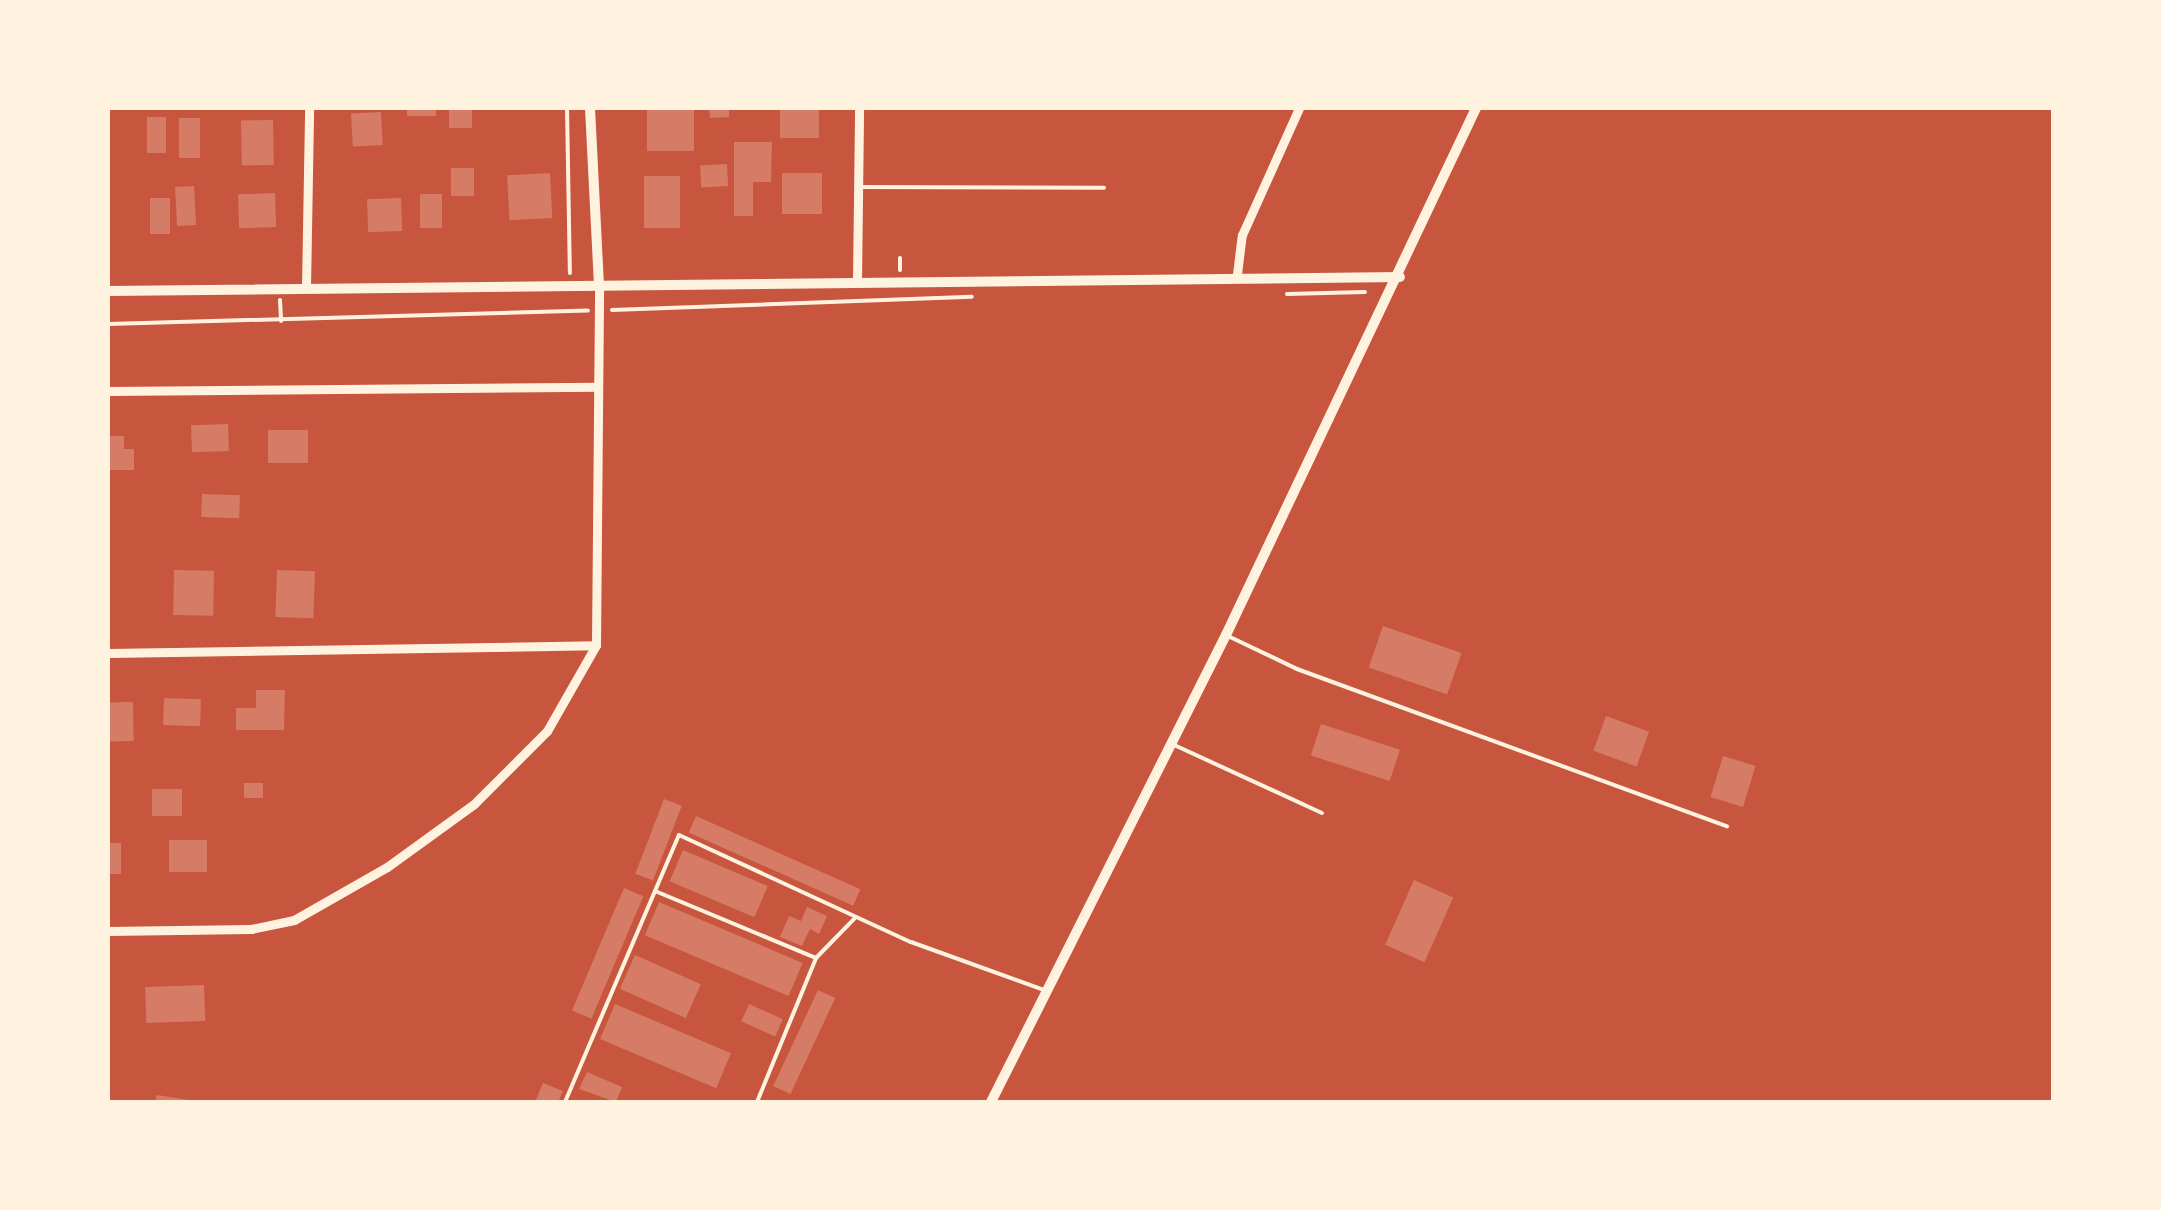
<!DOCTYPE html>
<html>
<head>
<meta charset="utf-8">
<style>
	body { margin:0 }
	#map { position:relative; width:2161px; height:1210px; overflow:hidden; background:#c8553d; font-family:"Roboto Condensed",sans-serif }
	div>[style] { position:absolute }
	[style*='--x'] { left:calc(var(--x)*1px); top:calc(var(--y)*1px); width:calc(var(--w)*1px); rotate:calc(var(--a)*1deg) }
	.building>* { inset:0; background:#d67c66; transform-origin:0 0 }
	.path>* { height:4px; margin:-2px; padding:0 2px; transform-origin:2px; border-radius:2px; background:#fff3e0 }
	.service>* { height:4px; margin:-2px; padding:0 2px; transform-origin:2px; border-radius:2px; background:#fff3e0 }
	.minor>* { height:9px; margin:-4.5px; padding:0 4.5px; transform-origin:4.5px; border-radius:4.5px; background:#fff3e0 }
	.tertiary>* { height:10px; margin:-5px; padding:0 5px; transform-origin:5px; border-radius:5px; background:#fff3e0 }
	span { translate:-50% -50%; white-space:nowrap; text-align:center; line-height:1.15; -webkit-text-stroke:8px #fff3e0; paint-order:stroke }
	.frame { position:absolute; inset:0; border:110px solid #fff3e0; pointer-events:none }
</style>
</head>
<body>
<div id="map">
	<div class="building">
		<i style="left:407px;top:108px;width:29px;height:8px"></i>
		<i style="left:449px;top:108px;width:23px;height:20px"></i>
		<i style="left:647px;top:108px;width:47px;height:43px"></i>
		<i style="clip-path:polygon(709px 108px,729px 108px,729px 117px,710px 118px)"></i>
		<i style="left:780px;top:108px;width:39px;height:30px"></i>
		<i style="left:381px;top:112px;width:33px;height:30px;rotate:87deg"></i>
		<i style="left:147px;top:117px;width:19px;height:36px"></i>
		<i style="left:179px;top:118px;width:21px;height:40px"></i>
		<i style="left:273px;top:120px;width:45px;height:32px;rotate:89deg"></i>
		<i style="clip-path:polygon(734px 142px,772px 142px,771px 182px,753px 182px,753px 216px,734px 216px)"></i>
		<i style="left:727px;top:164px;width:22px;height:27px;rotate:87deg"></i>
		<i style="left:451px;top:168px;width:23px;height:28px"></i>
		<i style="left:550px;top:173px;width:45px;height:43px;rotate:87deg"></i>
		<i style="left:782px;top:173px;width:40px;height:41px"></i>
		<i style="left:644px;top:176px;width:36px;height:52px"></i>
		<i style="left:194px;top:186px;width:39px;height:19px;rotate:87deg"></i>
		<i style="left:275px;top:193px;width:34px;height:37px;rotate:88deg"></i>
		<i style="left:420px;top:194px;width:22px;height:34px"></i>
		<i style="left:150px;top:198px;width:20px;height:36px"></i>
		<i style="left:401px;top:198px;width:33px;height:34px;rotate:88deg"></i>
		<i style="left:228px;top:424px;width:27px;height:37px;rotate:88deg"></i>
		<i style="left:268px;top:430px;width:40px;height:33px"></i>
		<i style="clip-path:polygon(108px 436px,124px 436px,124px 449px,134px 449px,134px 470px,108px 470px)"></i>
		<i style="left:202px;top:494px;width:38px;height:23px;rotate:2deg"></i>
		<i style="left:174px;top:570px;width:40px;height:45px;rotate:1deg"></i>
		<i style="left:277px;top:570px;width:38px;height:47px;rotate:2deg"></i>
		<i style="left:1383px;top:626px;width:83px;height:44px;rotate:19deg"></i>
		<i style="clip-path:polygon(256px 690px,285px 690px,284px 730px,236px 730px,236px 708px,256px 708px)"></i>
		<i style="left:164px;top:698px;width:37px;height:27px;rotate:2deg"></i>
		<i style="left:133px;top:702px;width:39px;height:25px;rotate:89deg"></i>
		<i style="left:1606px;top:716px;width:46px;height:37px;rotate:20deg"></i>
		<i style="left:1321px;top:724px;width:83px;height:33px;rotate:18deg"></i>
		<i style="left:1723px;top:756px;width:34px;height:43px;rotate:17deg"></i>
		<i style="left:244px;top:783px;width:19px;height:15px"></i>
		<i style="left:182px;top:789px;width:27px;height:30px;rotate:90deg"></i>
		<i style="left:664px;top:799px;width:19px;height:80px;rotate:21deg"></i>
		<i style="left:696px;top:816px;width:180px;height:18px;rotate:24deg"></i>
		<i style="left:169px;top:840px;width:38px;height:32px"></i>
		<i style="left:108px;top:843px;width:13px;height:31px"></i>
		<i style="left:683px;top:850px;width:92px;height:34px;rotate:23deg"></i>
		<i style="left:1414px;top:880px;width:43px;height:71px;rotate:24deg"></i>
		<i style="left:624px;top:888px;width:21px;height:133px;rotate:23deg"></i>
		<i style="left:659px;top:902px;width:156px;height:36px;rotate:23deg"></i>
		<i style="clip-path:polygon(807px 907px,827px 916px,819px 934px,810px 929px,802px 946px,780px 937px,789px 916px,801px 921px)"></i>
		<i style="left:635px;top:955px;width:72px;height:37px;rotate:24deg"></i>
		<i style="left:204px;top:985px;width:36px;height:59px;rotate:88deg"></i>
		<i style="left:818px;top:990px;width:19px;height:106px;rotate:25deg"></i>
		<i style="left:615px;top:1004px;width:126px;height:38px;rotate:23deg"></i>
		<i style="left:749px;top:1004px;width:37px;height:19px;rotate:24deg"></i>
		<i style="clip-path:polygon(587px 1072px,622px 1087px,616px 1102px,579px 1089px)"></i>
		<i style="clip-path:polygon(543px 1083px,563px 1091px,558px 1102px,535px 1102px)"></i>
		<i style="clip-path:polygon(157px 1095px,189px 1100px,189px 1102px,155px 1102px)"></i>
	</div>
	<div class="path">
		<i style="--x:567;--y:108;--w:165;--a:89"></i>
		<i style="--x:900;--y:258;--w:12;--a:90"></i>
		<i style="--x:1287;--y:294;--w:78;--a:-1.5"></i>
		<i style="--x:280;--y:300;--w:21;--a:87"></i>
		<i style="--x:612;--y:310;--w:360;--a:-2.1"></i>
		<i style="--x:108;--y:324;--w:480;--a:-1.6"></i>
	</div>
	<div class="service">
		<i style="--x:858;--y:187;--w:246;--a:0.2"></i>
		<i style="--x:1230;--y:637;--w:74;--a:25.5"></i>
		<i style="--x:1297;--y:669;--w:458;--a:20.1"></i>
		<i style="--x:1172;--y:744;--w:165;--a:24.7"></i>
		<i style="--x:655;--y:891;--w:174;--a:22.6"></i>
		<i style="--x:816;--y:958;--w:56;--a:-45.7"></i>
		<i style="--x:565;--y:1102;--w:290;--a:-66.9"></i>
		<i style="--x:679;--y:835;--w:255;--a:24.8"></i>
		<i style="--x:911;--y:942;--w:141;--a:19.8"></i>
		<i style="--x:757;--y:1102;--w:156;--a:-67.7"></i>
	</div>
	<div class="minor">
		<i style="--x:1237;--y:274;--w:39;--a:-83"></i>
		<i style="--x:1242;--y:235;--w:139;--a:-65.8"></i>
		<i style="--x:857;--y:281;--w:173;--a:-89.3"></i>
		<i style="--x:306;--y:288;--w:180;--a:-89"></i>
		<i style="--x:108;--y:391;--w:490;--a:-0.5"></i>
		<i style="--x:108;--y:653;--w:488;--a:-0.9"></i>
		<i style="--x:108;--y:931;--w:143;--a:-0.8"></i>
		<i style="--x:251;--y:929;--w:44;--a:-11.8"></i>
		<i style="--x:294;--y:920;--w:107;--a:-29.7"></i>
		<i style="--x:387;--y:867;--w:107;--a:-35.9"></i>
		<i style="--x:474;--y:804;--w:103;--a:-45"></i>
		<i style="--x:547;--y:731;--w:99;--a:-60.3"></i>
		<i style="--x:596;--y:645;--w:360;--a:-89.5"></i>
	</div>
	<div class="tertiary">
		<i style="--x:590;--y:108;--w:177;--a:87.1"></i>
		<i style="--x:108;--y:291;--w:1292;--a:-0.62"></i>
		<i style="--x:991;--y:1102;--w:523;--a:-63.29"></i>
		<i style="--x:1226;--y:635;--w:583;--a:-64.62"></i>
	</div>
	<div class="frame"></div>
</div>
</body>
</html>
